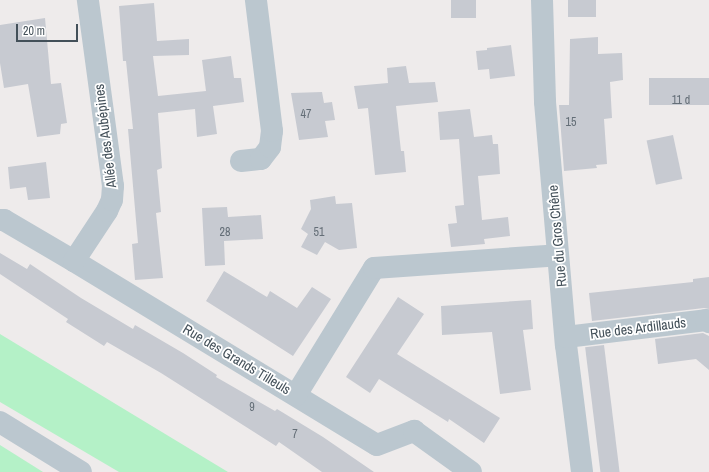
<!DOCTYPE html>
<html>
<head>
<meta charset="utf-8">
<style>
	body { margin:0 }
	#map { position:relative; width:709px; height:472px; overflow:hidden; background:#eeebeb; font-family:"Archivo Narrow",sans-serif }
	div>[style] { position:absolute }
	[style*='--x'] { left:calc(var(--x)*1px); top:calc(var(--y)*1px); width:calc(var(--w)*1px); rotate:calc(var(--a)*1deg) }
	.green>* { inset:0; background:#b4f1c7 }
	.building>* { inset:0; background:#c7cad1; transform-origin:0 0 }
	.minor>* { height:22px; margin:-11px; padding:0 11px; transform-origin:11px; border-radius:11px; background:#bbc7cf }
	span { translate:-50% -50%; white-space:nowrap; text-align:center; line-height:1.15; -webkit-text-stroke:3.5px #fff; paint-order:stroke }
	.number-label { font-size:12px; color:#646e77 }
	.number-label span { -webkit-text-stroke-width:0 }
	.street-label { font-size:14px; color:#435059 }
	.scale { position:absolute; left:16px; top:24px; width:62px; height:18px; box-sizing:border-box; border:2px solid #435059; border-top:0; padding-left:5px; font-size:12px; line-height:14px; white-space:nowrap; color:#435059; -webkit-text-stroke:3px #fff; paint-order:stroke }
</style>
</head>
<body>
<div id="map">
	<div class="green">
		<i style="clip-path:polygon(0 334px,228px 472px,119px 472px,0 402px)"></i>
		<i style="clip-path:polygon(0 445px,43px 472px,0 472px)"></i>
	</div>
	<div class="building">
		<i style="left:451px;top:0;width:25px;height:18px"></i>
		<i style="left:568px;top:0;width:28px;height:17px"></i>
		<i style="clip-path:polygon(154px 3px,157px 41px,189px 39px,189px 55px,153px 56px,158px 96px,206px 91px,202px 60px,231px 56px,234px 78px,241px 78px,244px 102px,213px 106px,217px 134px,197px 137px,195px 109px,158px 113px,162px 168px,157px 170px,161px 212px,156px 213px,163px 278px,135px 280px,132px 244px,138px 243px,128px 129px,133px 129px,126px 61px,123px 61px,119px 6px)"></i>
		<i style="clip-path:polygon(45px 18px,51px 84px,61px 83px,67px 123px,61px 124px,60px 134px,37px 137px,28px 84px,4px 88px,0 63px,0 25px)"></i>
		<i style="clip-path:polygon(598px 37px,598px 54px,622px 53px,623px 80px,610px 82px,612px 118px,604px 119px,607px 164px,596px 165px,597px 168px,564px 171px,559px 105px,569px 105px,570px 39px)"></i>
		<i style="clip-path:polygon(511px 45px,515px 76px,490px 79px,489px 69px,478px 70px,476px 51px,487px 50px,487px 48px)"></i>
		<i style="clip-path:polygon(406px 66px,409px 83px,435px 82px,438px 102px,396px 106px,401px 151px,404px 151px,406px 172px,375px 175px,368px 108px,358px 109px,354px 86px,388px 83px,387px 68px)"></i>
		<i style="left:709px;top:78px;width:27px;height:60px;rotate:90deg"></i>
		<i style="clip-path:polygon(322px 92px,324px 103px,332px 102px,335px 120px,325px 121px,328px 137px,299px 140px,291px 93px)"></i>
		<i style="clip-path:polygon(470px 109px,474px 137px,492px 135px,493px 144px,498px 144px,500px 174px,478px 176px,482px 220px,508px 217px,510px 236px,484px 239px,485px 244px,451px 247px,448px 224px,457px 223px,455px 206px,464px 205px,459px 139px,440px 140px,438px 112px)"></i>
		<i style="left:673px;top:135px;width:45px;height:27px;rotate:78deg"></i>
		<i style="clip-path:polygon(46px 162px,50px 198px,28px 200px,26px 187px,10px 189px,8px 167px)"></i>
		<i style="clip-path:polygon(335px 196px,336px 204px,352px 203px,357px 248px,339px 250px,325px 242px,317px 255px,301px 247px,308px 234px,301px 229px,311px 209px,310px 200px)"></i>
		<i style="clip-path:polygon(227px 207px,228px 217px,261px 215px,263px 239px,224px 241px,225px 265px,205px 266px,202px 208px)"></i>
		<i style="clip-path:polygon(0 253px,27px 269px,30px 264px,81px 298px,133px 329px,135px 325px,183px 353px,217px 375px,216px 377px,275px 411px,277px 409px,323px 437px,374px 472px,322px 472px,279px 442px,276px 446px,161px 373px,107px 342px,104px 346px,66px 322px,68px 319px,0 274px)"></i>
		<i style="clip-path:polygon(224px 271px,267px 297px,270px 291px,297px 308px,312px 287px,331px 299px,293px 356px,206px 301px)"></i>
		<i style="clip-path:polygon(709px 277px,709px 309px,704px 308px,592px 321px,589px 293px,693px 282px,693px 279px)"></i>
		<i style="clip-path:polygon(398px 297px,424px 314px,397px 354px,500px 418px,484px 443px,449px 419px,448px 422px,379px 379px,370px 393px,346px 377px)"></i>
		<i style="clip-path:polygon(531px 300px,533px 329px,523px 330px,531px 390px,500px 394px,492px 332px,442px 335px,441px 306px)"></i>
		<i style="clip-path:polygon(703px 333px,709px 336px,709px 370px,696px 359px,658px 364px,655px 339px)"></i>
		<i style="left:604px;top:345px;width:128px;height:19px;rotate:83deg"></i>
	</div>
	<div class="minor">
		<i style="--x:542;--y:0;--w:102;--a:88.3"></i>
		<i style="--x:545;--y:102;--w:244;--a:85.1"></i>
		<i style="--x:566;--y:345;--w:128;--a:82.8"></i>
		<i style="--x:241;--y:161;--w:20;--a:-6"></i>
		<i style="--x:261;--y:159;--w:15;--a:-53"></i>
		<i style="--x:270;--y:147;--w:16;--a:-83"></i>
		<i style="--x:272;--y:131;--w:132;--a:-97"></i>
		<i style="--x:0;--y:220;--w:4;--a:0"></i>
		<i style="--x:4;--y:220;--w:81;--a:30.4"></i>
		<i style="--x:74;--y:261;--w:354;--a:31.3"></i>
		<i style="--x:377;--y:445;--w:40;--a:-21"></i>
		<i style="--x:414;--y:431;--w:70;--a:35.7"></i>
		<i style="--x:74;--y:261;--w:60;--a:-56.6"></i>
		<i style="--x:107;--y:211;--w:12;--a:-66"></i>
		<i style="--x:112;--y:200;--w:14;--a:-86"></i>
		<i style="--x:113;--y:186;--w:188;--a:-97.7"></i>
		<i style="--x:566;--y:337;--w:141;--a:-6.9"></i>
		<i style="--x:706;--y:320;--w:4;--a:34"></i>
		<i style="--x:296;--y:395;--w:149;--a:-58.4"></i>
		<i style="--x:374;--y:268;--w:184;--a:-4"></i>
		<i style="--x:0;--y:422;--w:95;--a:31.7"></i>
	</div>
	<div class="number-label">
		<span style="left:681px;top:101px">11 d</span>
		<span style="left:306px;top:115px">47</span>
		<span style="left:571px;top:123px">15</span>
		<span style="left:225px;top:233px">28</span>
		<span style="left:319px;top:233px">51</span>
		<span style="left:252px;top:408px">9</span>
		<span style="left:295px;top:435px">7</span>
	</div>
	<div class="street-label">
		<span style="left:105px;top:136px;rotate:-97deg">Allée des Aubépines</span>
		<span style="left:557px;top:236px;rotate:-95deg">Rue du Gros Chêne</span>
		<span style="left:638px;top:328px;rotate:-7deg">Rue des Ardillauds</span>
		<span style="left:237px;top:359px;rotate:31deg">Rue des Grands Tilleuls</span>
	</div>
	<div class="scale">20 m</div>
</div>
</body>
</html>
